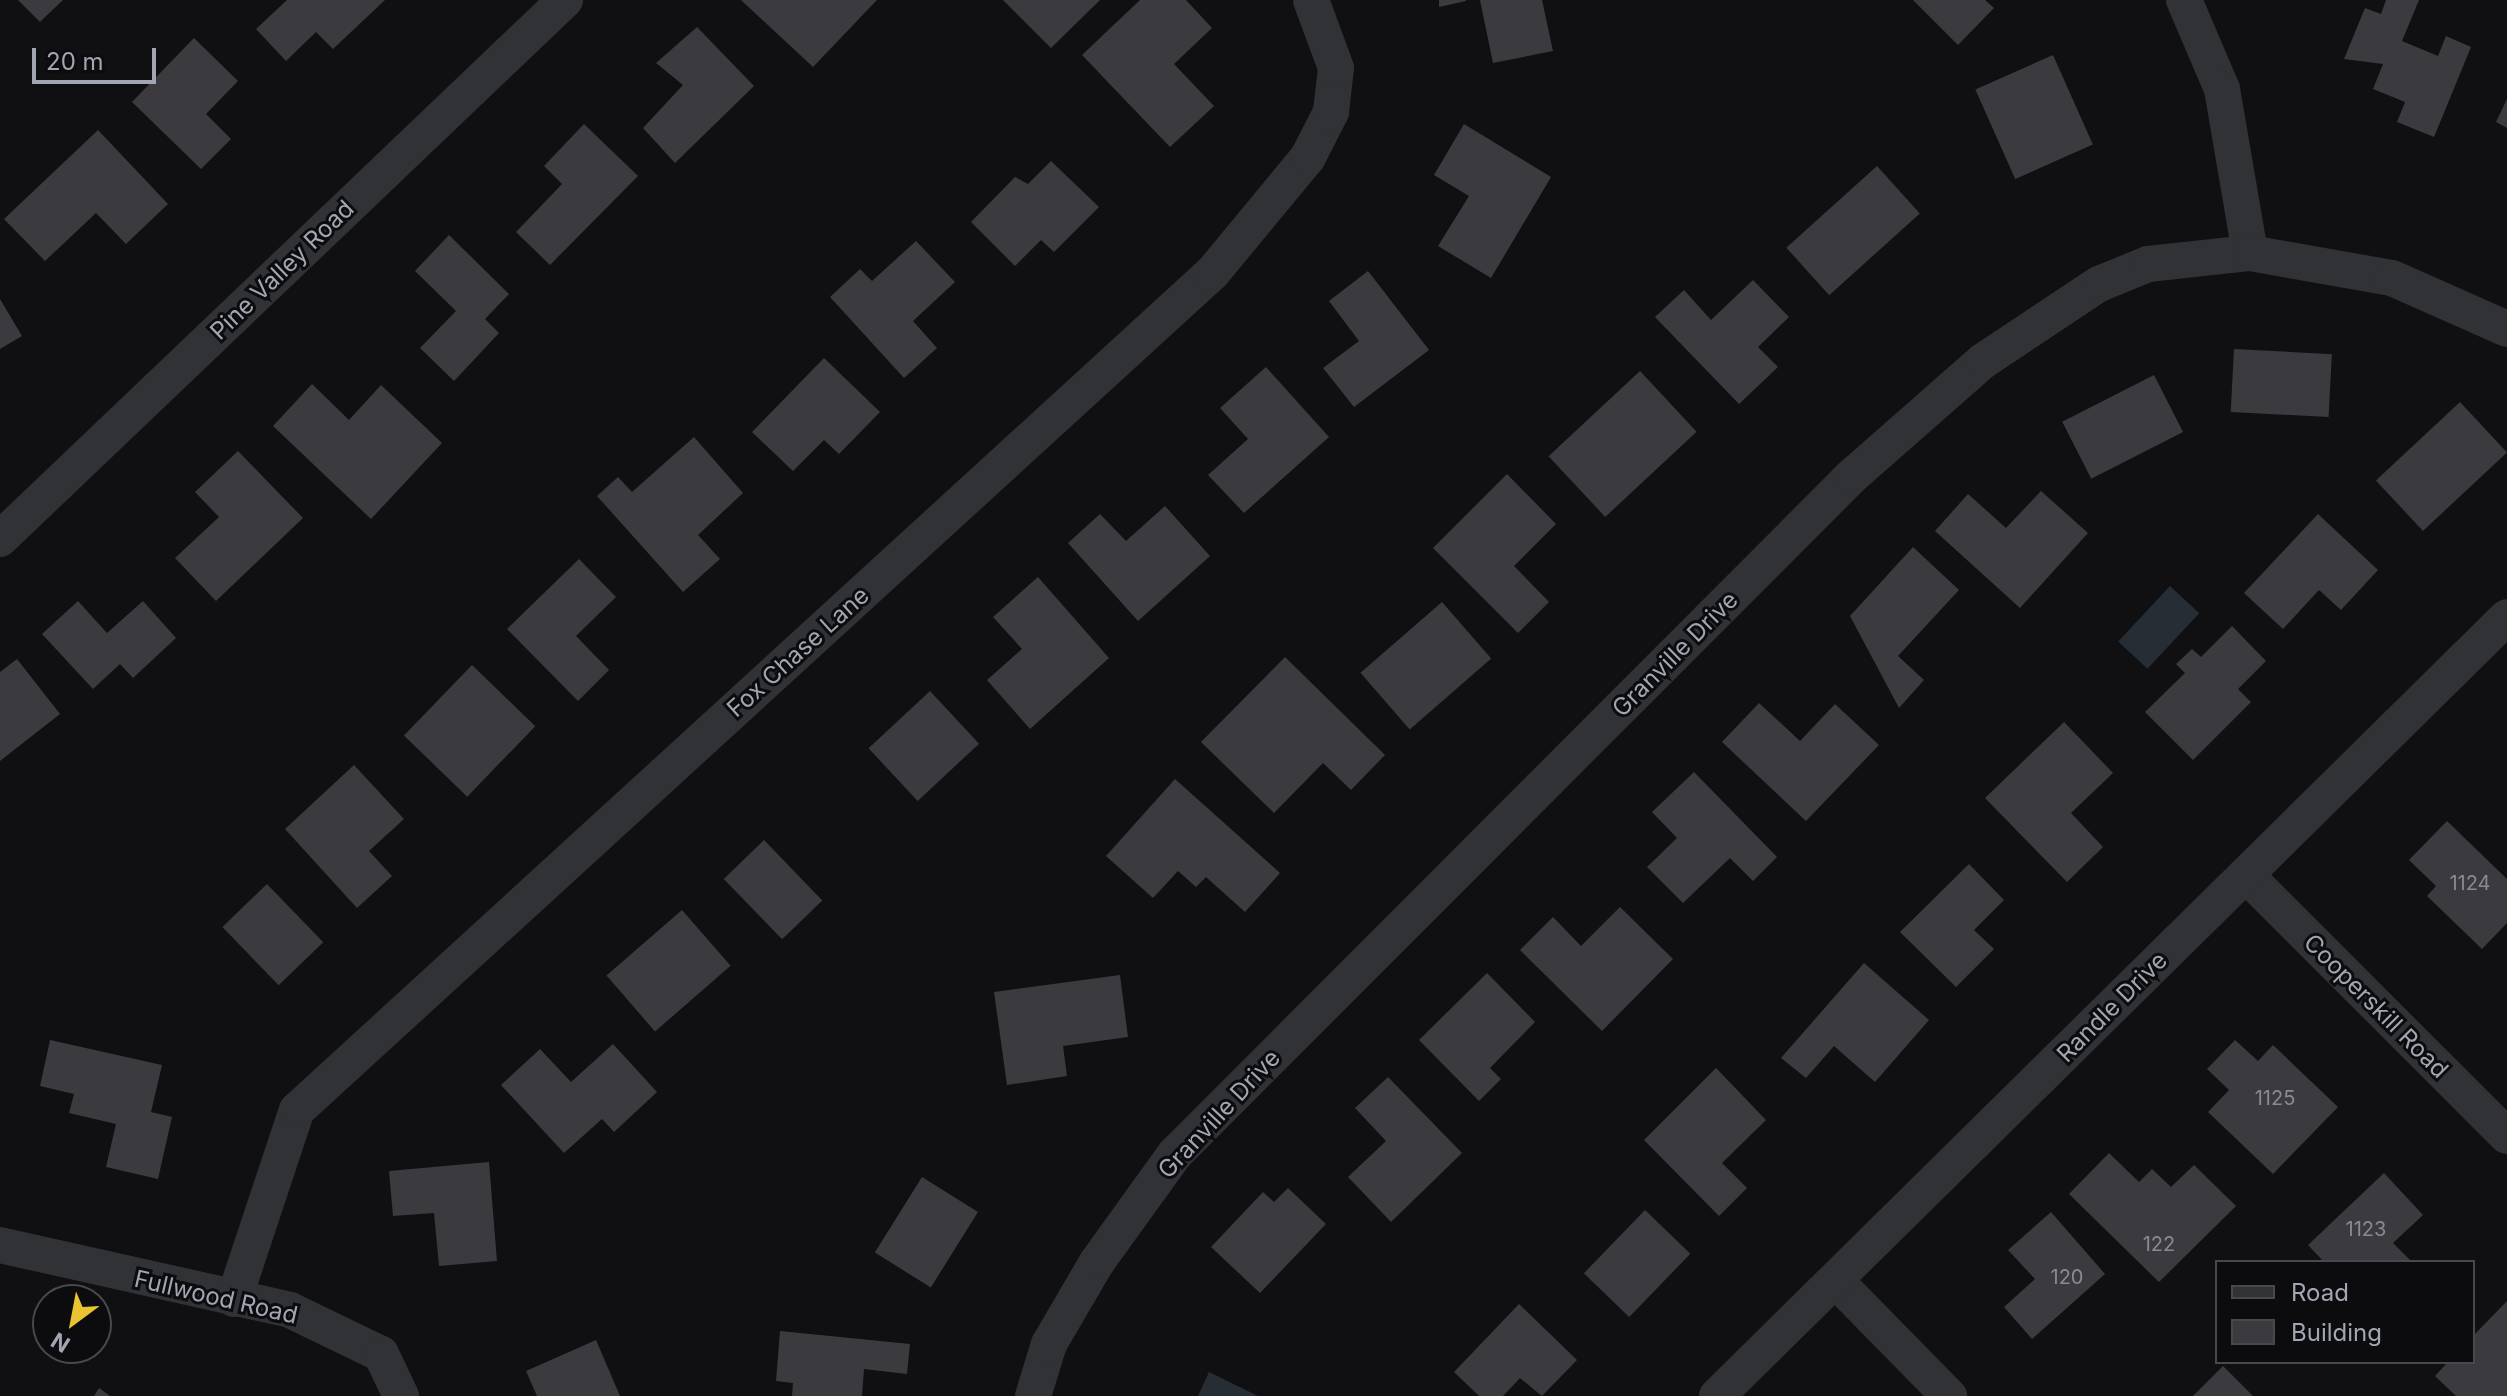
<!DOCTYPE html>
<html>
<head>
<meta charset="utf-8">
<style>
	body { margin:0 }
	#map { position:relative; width:2507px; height:1396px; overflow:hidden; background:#101012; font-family:Inter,sans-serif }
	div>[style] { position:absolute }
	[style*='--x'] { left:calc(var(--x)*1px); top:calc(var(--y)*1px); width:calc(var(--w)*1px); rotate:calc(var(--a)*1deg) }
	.water>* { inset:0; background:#272d35; transform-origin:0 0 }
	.building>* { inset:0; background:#3b3a3f; transform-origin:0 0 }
	.street>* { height:36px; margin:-18px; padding:0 18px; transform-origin:18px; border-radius:18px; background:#313236 }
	span { translate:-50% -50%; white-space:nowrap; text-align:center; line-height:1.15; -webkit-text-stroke:6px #0c0b0d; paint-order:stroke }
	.number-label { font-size:20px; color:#888a95 }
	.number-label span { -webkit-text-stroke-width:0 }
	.street-label { font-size:24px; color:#a2a5b2 }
	.legend { position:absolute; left:2215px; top:1260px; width:260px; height:104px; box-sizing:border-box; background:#0c0b0d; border:2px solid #48494f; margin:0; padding:10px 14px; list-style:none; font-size:24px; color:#a2a5b2 }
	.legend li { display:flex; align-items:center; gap:16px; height:40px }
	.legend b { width:40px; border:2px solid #48494f }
	.north { position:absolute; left:32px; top:1284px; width:80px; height:80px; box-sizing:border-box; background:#0c0b0d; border:2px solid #48494f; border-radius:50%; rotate:212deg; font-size:22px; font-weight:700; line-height:32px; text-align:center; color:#a2a5b2 }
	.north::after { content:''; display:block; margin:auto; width:28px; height:36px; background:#eac430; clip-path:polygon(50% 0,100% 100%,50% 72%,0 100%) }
	.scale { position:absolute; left:32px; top:48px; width:124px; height:36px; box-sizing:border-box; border:4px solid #a2a5b2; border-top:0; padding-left:10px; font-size:24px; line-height:28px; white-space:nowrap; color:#a2a5b2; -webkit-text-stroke:6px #0c0b0d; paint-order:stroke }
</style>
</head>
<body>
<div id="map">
	<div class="water">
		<i style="left:2170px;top:586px;width:40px;height:76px;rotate:43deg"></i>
		<i style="clip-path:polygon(1209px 1372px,1258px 1396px,1198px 1396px)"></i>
	</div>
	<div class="building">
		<i style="clip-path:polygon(18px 0,63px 0,40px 22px)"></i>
		<i style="clip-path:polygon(287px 0,385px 0,333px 49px,316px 32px,286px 61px,256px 29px)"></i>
		<i style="clip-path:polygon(741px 0,877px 0,813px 67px)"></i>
		<i style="clip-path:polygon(1003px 0,1100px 0,1051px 48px)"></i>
		<i style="clip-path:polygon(1140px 0,1186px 0,1212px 28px,1174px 64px,1214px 106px,1170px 147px,1082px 55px)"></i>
		<i style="clip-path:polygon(1439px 0,1466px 0,1466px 1px,1439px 7px)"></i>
		<i style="clip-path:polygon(1480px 0,1542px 0,1553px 51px,1493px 63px)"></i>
		<i style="clip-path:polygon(1913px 0,1985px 0,1994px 8px,1958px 45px)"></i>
		<i style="clip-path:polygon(2386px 0,2419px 0,2402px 41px,2438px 56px,2446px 36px,2471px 47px,2434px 137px,2397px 122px,2405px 102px,2373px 89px,2383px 64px,2344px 59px,2365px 8px,2381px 14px)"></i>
		<i style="clip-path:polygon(697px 27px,754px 86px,675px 163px,643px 128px,683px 85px,656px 63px)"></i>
		<i style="clip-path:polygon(194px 38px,238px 81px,206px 114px,231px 139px,201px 169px,132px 102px)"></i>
		<i style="left:2053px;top:55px;width:98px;height:85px;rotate:66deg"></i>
		<i style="clip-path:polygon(2507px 99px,2507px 128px,2496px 122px)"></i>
		<i style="clip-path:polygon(584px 124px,638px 176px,550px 265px,516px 232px,562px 184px,544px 166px)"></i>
		<i style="clip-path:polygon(1464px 124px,1551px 177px,1491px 278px,1438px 246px,1469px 196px,1434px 175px)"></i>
		<i style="clip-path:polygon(98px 130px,168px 204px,126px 244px,96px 213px,45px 261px,4px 219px)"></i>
		<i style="clip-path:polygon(1051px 161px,1099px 207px,1054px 252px,1041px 240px,1015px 266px,971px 222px,1015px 177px,1028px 184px)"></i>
		<i style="left:1877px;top:166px;width:64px;height:122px;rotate:48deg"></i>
		<i style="clip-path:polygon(449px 235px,509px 294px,485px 319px,499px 333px,454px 381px,420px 348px,456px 311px,415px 271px)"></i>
		<i style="clip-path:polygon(916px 241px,955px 282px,913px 321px,937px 348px,904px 378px,830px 297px,860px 269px,872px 281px)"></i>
		<i style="clip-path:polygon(1368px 271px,1429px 350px,1354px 407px,1323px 368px,1359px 341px,1329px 301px)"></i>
		<i style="clip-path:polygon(1753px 280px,1789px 317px,1758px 347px,1778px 367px,1739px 404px,1655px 317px,1684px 290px,1711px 320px)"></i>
		<i style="clip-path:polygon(0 299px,22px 336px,0 349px)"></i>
		<i style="left:2234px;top:349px;width:98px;height:63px;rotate:3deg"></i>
		<i style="clip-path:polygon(824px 358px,880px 412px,839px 454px,824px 440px,793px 471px,752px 432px)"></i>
		<i style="clip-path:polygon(1266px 367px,1329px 437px,1244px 513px,1208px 475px,1248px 439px,1220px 408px)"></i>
		<i style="left:1640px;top:371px;width:83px;height:125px;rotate:47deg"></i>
		<i style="left:2154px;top:375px;width:64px;height:103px;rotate:63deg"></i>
		<i style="clip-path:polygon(312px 384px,349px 420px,381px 385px,442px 443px,371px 519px,273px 426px)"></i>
		<i style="left:2460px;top:402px;width:69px;height:115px;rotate:47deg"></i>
		<i style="clip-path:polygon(694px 437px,743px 493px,698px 535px,720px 559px,683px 592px,597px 496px,618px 477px,632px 492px)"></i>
		<i style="clip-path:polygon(238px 451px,303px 518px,216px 601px,175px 558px,219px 517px,195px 492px)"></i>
		<i style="clip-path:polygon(1507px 474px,1556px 524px,1514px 566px,1549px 602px,1518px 633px,1433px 548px)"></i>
		<i style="clip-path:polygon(2041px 491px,2088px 533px,2020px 608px,1935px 531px,1968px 494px,2006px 528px)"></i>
		<i style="clip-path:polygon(1165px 506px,1210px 556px,1138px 621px,1068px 543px,1100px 514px,1126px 541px)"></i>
		<i style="clip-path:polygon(2318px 514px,2378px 570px,2341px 610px,2319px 590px,2283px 629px,2244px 593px)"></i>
		<i style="clip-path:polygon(1913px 547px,1959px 590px,1898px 656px,1924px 680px,1899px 708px,1850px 616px)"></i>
		<i style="clip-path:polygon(579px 559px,616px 597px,576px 636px,609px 670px,578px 701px,507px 629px)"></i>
		<i style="clip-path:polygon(1038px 577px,1109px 658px,1030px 729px,987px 680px,1022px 649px,993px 617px)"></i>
		<i style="clip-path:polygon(78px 601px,107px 633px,143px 601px,176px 638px,133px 678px,120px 664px,93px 689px,42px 634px)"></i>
		<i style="left:1442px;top:602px;width:75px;height:108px;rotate:49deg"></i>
		<i style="clip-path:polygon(2232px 626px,2266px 661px,2238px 689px,2251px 702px,2193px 760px,2145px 712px,2185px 673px,2176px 664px,2192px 649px,2201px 657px)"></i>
		<i style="clip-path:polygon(1285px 657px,1385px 755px,1351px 790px,1323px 763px,1274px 813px,1201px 742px)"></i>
		<i style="clip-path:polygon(17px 659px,60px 714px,0 761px,0 672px)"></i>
		<i style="left:472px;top:665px;width:88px;height:98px;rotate:44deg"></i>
		<i style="left:930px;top:691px;width:72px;height:84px;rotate:47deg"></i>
		<i style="clip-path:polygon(1759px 703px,1800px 741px,1835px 704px,1879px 745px,1806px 821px,1722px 742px)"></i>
		<i style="clip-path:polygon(2064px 722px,2113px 773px,2071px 813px,2103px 847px,2067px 882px,1985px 798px)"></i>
		<i style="clip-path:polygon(354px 765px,404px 819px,369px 851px,392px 876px,357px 908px,285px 829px)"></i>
		<i style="clip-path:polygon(1694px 772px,1777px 857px,1753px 881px,1730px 858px,1683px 903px,1647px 867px,1677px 838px,1652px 812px)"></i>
		<i style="clip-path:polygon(1175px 779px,1280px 873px,1245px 912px,1206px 877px,1196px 887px,1178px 871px,1153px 898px,1106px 856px)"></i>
		<i style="clip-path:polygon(2447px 821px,2507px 879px,2507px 923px,2482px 949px,2427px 896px,2436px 886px,2409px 860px)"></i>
		<i style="left:764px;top:840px;width:84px;height:56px;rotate:46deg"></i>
		<i style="clip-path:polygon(1969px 864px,2004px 900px,1974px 930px,1994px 949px,1956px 987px,1900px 932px)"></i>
		<i style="left:267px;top:884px;width:81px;height:62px;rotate:46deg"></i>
		<i style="clip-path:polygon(1620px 907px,1673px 959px,1602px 1031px,1520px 950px,1553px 917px,1581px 946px)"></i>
		<i style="left:682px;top:910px;width:74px;height:100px;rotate:49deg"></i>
		<i style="clip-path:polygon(1864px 963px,1929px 1020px,1875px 1082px,1834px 1046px,1806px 1078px,1781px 1058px)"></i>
		<i style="clip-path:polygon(1487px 973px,1535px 1022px,1490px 1068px,1501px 1079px,1479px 1101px,1419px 1040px)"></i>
		<i style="clip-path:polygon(1120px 975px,1128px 1037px,1063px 1046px,1067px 1076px,1007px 1085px,994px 992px)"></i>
		<i style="clip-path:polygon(50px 1040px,162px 1065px,151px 1112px,172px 1117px,158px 1179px,106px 1167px,116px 1124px,69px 1113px,74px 1094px,40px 1086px)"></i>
		<i style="clip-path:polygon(2235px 1040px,2258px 1061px,2273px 1045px,2338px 1107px,2273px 1174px,2208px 1112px,2229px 1090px,2207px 1069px)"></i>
		<i style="clip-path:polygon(613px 1044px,657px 1092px,614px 1132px,602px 1119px,564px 1153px,501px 1085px,540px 1049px,571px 1082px)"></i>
		<i style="clip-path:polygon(1716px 1068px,1766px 1120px,1722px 1163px,1747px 1188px,1719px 1216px,1644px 1140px)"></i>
		<i style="clip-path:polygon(1388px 1077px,1462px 1153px,1391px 1222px,1348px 1177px,1386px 1141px,1355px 1108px)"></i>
		<i style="clip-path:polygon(2109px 1153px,2139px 1182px,2152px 1169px,2171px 1187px,2194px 1165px,2236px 1206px,2159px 1282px,2069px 1194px)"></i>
		<i style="clip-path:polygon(489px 1162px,497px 1261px,439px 1266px,434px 1213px,393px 1216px,389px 1171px)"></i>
		<i style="clip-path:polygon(2384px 1173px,2423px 1215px,2393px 1243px,2412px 1262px,2324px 1262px,2308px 1245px)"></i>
		<i style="left:922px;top:1177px;width:66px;height:89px;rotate:32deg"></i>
		<i style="clip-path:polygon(1288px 1188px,1326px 1224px,1260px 1293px,1211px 1247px,1263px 1192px,1274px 1202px)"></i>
		<i style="left:1645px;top:1210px;width:63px;height:88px;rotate:44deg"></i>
		<i style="clip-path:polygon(2051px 1212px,2105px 1274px,2032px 1339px,2004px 1307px,2035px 1279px,2008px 1250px)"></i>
		<i style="clip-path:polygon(2507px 1301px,2507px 1396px,2456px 1396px,2435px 1376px,2448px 1362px,2473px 1362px,2473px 1336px)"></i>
		<i style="clip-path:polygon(1519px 1304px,1577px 1360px,1542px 1396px,1520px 1378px,1503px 1396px,1479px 1396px,1454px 1372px)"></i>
		<i style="clip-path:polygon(780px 1331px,910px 1344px,907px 1374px,864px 1369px,862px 1396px,792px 1396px,793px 1383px,776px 1381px)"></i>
		<i style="clip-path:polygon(596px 1340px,620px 1396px,537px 1396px,526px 1371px)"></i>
		<i style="clip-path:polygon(2223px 1366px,2253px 1396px,2193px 1396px)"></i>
		<i style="clip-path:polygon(99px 1388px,110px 1396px,94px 1396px)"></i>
	</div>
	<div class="street">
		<i style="--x:2184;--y:0;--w:97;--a:66.9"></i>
		<i style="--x:2222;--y:89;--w:166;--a:80.3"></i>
		<i style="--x:0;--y:539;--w:781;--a:-43.65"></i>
		<i style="--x:2246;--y:875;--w:369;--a:45"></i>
		<i style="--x:0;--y:1245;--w:297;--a:12.6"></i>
		<i style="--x:290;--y:1310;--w:101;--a:25.8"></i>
		<i style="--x:381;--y:1354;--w:47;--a:64.5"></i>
		<i style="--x:1835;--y:1280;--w:163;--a:45.5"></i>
		<i style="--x:234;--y:1299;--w:199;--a:-71.6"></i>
		<i style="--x:297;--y:1110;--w:1241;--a:-42.45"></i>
		<i style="--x:1213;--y:272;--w:149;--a:-50.4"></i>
		<i style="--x:1308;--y:157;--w:51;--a:-62.9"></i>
		<i style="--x:1331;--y:112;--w:44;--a:-83.5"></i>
		<i style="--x:1336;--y:68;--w:72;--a:-110.2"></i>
		<i style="--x:1033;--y:1396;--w:54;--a:-72.9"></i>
		<i style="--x:1049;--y:1344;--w:95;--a:-59.7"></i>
		<i style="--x:1097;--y:1262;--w:133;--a:-54.2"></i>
		<i style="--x:1175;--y:1154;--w:957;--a:-45.04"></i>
		<i style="--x:1851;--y:477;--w:176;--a:-41.3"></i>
		<i style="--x:1983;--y:361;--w:139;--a:-33.6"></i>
		<i style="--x:2099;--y:284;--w:53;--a:-22.2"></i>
		<i style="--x:2148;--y:264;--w:103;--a:-6.2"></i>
		<i style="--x:2250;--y:253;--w:144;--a:10"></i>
		<i style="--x:2392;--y:278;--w:126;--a:23.9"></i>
		<i style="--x:1717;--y:1396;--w:1109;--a:-44.6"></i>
	</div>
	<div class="number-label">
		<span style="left:2470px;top:883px">1124</span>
		<span style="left:2275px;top:1098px">1125</span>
		<span style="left:2366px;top:1229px">1123</span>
		<span style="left:2159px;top:1244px">122</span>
		<span style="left:2067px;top:1277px">120</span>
	</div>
	<div class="street-label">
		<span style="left:282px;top:270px;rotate:-44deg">Pine Valley Road</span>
		<span style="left:798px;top:652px;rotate:-42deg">Fox Chase Lane</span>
		<span style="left:1675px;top:654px;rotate:-45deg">Granville Drive</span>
		<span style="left:2376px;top:1006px;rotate:45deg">Cooperskill Road</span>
		<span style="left:2112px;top:1007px;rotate:-45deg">Randle Drive</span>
		<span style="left:1219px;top:1114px;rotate:-47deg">Granville Drive</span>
		<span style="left:216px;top:1297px;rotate:13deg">Fullwood Road</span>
	</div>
	<ul class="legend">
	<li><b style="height:10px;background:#313236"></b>Road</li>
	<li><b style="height:22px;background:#3b3a3f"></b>Building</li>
	</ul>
	<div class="north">N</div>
	<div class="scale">20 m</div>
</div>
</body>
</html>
